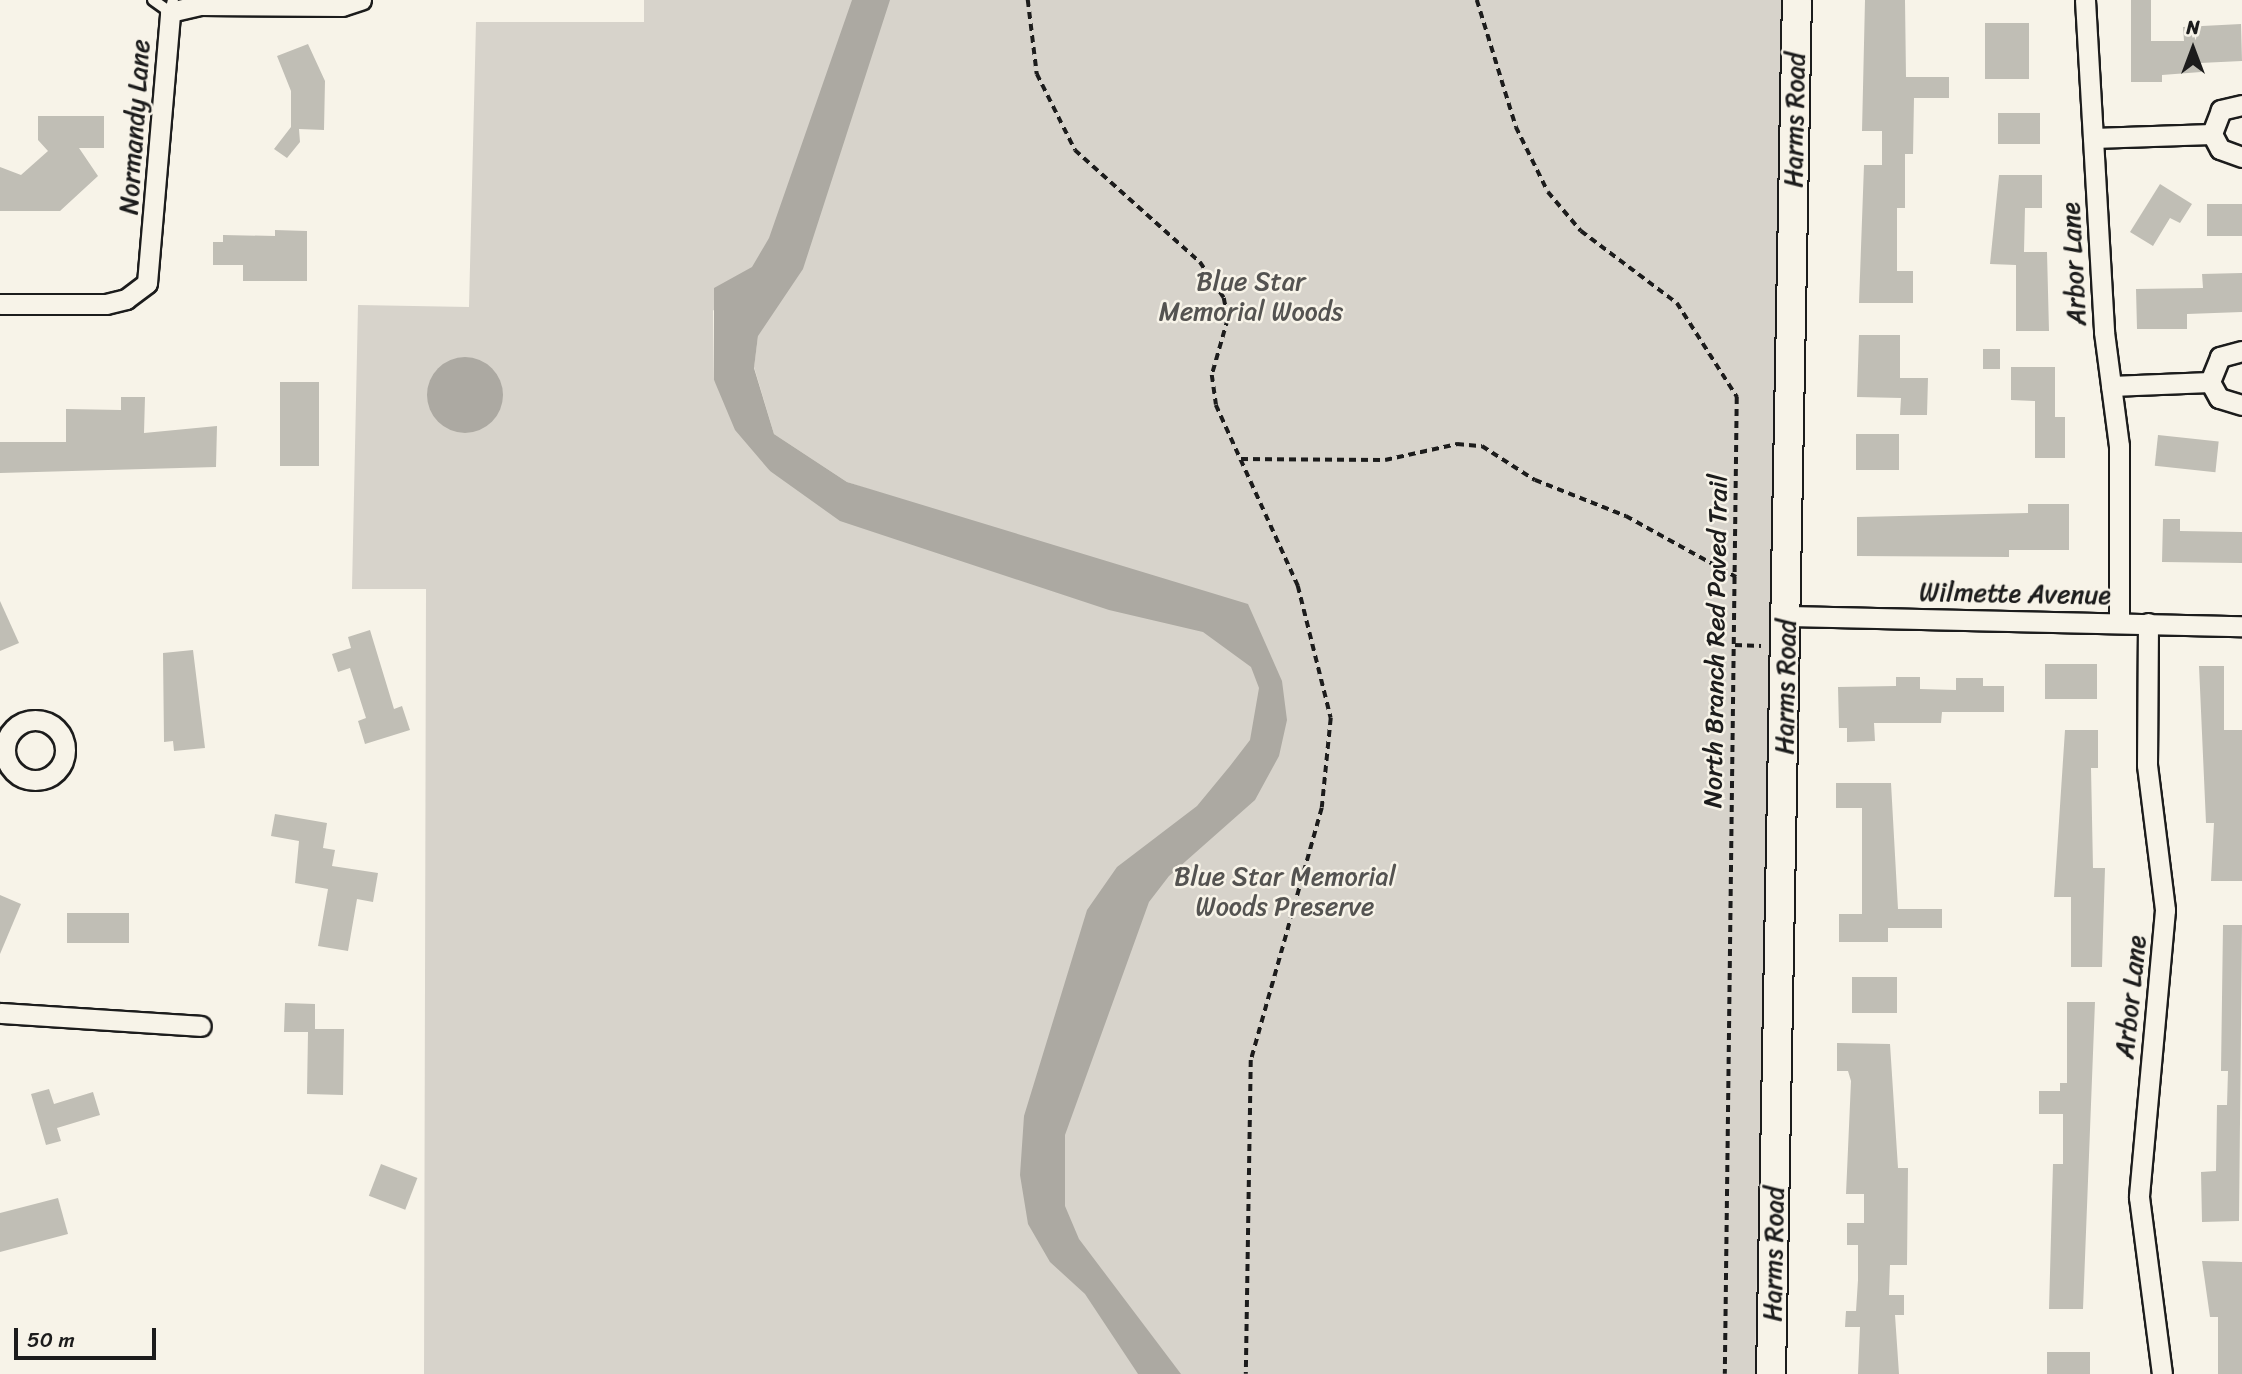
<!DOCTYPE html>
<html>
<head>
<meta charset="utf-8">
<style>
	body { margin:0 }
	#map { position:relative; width:2242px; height:1374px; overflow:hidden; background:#f7f3e8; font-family:Sriracha,sans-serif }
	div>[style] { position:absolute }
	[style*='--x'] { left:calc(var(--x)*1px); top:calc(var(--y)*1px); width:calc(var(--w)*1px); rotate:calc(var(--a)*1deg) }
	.green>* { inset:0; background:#d7d3cb }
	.water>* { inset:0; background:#aca9a2 }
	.round { border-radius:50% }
	.building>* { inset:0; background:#c0beb5; transform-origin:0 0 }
	.path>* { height:3.5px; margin-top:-1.75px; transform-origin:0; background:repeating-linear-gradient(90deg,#1c1c1c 0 7px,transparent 0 12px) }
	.roads { filter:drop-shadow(2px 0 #1c1c1c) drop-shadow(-2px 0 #1c1c1c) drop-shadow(0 2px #1c1c1c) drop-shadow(0 -2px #1c1c1c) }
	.lane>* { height:10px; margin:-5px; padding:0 5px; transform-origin:5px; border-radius:5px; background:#f7f3e8 }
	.street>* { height:19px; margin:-9.5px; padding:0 9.5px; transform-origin:9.5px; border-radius:9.5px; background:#f7f3e8 }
	.street>.ring { margin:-9.5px; padding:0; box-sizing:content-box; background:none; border:19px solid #f7f3e8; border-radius:50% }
	.secondary>* { height:28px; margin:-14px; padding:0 14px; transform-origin:14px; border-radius:14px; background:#f7f3e8 }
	span { translate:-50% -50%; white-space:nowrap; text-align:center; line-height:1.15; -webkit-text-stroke:5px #f7f3e8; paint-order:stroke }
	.street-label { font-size:26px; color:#1c1c1c }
	.park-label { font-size:26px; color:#545351 }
	.north { position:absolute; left:2158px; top:14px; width:70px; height:70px; -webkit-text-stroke:5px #f7f3e8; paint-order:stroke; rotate:0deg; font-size:19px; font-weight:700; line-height:28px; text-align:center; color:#1c1c1c }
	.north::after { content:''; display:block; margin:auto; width:24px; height:32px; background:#1c1c1c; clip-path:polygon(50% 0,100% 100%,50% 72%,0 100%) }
	.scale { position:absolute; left:14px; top:1328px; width:142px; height:32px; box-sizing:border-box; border:4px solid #1c1c1c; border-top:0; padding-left:9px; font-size:21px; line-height:24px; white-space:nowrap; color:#1c1c1c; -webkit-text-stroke:5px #f7f3e8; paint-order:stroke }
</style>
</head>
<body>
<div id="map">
	<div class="green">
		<i style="clip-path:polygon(evenodd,644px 0,1783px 0,1755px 1374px,424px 1374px,426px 589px,352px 589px,358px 305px,469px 307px,476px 22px,644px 22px,644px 0,713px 310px,758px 336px,754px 367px,774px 434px,847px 482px,907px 502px,770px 471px,714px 380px,713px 310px)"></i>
	</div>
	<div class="water">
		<i style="clip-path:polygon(852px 0,890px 0,803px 269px,758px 336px,754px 368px,774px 434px,847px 482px,1248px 604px,1282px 681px,1287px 720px,1279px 756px,1255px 800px,1169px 876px,1149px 902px,1065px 1135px,1065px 1206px,1079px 1239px,1181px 1374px,1138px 1374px,1085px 1294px,1050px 1262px,1028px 1224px,1020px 1175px,1024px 1116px,1087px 910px,1117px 867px,1197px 806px,1230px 766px,1250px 740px,1259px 688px,1251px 667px,1203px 632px,1109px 610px,840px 521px,770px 471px,735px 430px,714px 380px,714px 288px,752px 267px,769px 238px)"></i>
		<i class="round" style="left:427px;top:357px;width:76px;height:76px"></i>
	</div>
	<div class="building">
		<i style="clip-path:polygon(1865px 0,1905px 0,1906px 77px,1949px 77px,1949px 98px,1914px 98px,1913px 154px,1905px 154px,1905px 208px,1897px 208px,1897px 271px,1913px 271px,1913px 303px,1859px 303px,1864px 165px,1882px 165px,1882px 131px,1862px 131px)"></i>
		<i style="clip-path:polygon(2131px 0,2151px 0,2151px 41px,2184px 41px,2183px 27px,2241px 24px,2242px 61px,2200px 63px,2201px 72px,2162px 75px,2162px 82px,2131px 82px)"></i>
		<i style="left:1985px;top:23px;width:44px;height:56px"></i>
		<i style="clip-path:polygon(308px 44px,325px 81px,324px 130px,299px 129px,300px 142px,287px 158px,274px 149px,291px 127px,291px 91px,277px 56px)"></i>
		<i style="left:1998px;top:113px;width:42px;height:31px"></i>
		<i style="clip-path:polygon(38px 116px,104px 116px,104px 148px,79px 148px,98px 176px,60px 211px,0 211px,0 167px,21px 175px,48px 151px,38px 140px)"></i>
		<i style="clip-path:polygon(1999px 175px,2042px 175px,2042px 208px,2025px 208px,2024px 252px,2047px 252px,2049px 331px,2016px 331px,2016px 265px,1990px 264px)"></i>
		<i style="clip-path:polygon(2160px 184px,2192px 204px,2180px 223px,2170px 218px,2153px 246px,2130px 232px)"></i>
		<i style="left:2242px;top:204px;width:32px;height:35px;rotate:90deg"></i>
		<i style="clip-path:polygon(275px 230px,307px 231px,307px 281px,243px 281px,243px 265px,213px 265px,213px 242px,223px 242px,223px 235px,275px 236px)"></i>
		<i style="clip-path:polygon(2242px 273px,2242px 312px,2187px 314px,2187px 329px,2137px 329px,2136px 289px,2203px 288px,2202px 274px)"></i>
		<i style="clip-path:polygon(1859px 335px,1900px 335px,1900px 378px,1928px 378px,1927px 415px,1900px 415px,1901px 398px,1857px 397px)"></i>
		<i style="left:1983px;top:349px;width:17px;height:20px"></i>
		<i style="clip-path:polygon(2011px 367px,2055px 367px,2055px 417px,2065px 417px,2065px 458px,2035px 458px,2035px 401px,2011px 400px)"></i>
		<i style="left:319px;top:382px;width:84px;height:39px;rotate:90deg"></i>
		<i style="clip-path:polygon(121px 397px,145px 397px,144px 433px,217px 426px,216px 467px,0 473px,0 442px,66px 442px,66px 409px,121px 410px)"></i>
		<i style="left:1856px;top:434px;width:43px;height:36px"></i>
		<i style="left:2158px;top:435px;width:61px;height:31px;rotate:6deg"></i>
		<i style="clip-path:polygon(2028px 504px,2069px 504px,2069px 550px,2009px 550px,2009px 557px,1857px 556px,1857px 517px,2028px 513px)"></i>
		<i style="clip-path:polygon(2163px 519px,2180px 519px,2180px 531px,2242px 532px,2242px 563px,2162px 562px)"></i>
		<i style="clip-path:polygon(0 601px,19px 643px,0 651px)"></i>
		<i style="clip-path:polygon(370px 630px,394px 709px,402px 706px,410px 730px,365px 744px,358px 721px,366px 718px,350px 668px,338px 672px,332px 654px,351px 648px,348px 637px)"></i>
		<i style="clip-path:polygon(193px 650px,205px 748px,174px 751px,173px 741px,164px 742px,163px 653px)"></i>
		<i style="left:2045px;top:664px;width:52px;height:35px"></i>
		<i style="clip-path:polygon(2199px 666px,2224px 666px,2224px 730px,2242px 730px,2242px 881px,2211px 881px,2214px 823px,2206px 823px)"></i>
		<i style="clip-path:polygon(1896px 677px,1920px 677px,1920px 689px,1956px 690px,1956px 678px,1983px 678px,1983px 686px,2004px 686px,2004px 712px,1942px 712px,1941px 723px,1874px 723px,1875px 741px,1847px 742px,1847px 728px,1839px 728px,1838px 687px,1896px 686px)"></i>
		<i style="clip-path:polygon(2065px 730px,2098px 730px,2098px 768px,2091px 768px,2093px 868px,2105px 868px,2102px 967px,2071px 967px,2071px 897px,2054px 897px)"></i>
		<i style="clip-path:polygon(1836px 783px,1891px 783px,1898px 909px,1942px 909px,1942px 928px,1888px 928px,1888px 942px,1839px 942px,1839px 914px,1862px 914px,1862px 808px,1836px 808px)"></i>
		<i style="clip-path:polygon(275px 814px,327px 823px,323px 848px,335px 850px,332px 866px,378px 873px,373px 902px,357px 899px,348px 951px,318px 946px,328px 889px,295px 883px,299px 841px,271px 836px)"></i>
		<i style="clip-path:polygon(0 895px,21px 904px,0 954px)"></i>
		<i style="left:67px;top:913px;width:62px;height:30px"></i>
		<i style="clip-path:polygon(2223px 925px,2242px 925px,2239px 1221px,2202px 1222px,2201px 1172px,2216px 1171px,2217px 1105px,2227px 1105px,2228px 1071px,2221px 1071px)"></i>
		<i style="left:1852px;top:977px;width:45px;height:36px"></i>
		<i style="clip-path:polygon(2067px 1002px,2095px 1002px,2083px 1309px,2049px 1309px,2053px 1164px,2063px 1164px,2063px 1114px,2039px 1114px,2039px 1091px,2060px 1091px,2060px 1083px,2067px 1083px)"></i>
		<i style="clip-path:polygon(285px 1003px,315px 1004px,315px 1029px,344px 1029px,343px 1095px,307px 1094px,308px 1032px,284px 1032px)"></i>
		<i style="clip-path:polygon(1837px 1043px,1890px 1044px,1898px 1168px,1908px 1168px,1907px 1265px,1890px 1265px,1889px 1295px,1904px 1295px,1904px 1315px,1895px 1315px,1899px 1374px,1858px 1374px,1860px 1327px,1845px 1327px,1846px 1311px,1856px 1311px,1858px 1280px,1858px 1245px,1847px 1245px,1847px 1223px,1864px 1223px,1864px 1194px,1846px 1194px,1851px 1081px,1848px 1071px,1837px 1071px)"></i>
		<i style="clip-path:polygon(49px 1089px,54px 1104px,93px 1092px,100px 1115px,57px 1128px,61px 1141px,46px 1145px,31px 1094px)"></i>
		<i style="left:381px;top:1164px;width:39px;height:34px;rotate:21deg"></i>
		<i style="clip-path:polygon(58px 1198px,68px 1234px,0 1252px,0 1213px)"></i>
		<i style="clip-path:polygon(2202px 1261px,2242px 1262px,2242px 1374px,2218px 1374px,2218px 1317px,2210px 1317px)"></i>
		<i style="left:2047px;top:1352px;width:43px;height:22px"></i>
	</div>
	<div class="path">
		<i style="--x:1028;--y:0;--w:75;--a:83.1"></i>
		<i style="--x:1037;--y:74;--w:85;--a:63.4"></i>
		<i style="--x:1075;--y:150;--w:168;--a:41.9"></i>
		<i style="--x:1200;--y:262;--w:43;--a:56.3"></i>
		<i style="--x:1224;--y:298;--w:21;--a:79"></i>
		<i style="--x:1228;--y:319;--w:58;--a:105.9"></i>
		<i style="--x:1212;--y:375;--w:30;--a:82"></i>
		<i style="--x:1216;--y:405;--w:199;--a:65.6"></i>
		<i style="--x:1298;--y:586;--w:136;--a:76"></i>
		<i style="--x:1331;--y:718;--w:90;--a:95.7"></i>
		<i style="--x:1322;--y:808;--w:262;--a:105.7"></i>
		<i style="--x:1251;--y:1060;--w:314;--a:90.9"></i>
		<i style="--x:1477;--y:0;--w:133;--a:72.9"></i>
		<i style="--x:1516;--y:127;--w:72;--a:63.8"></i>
		<i style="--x:1548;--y:192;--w:51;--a:49.8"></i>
		<i style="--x:1581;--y:231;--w:120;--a:36.9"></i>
		<i style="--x:1677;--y:303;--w:112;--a:57.4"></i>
		<i style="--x:1737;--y:397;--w:977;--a:90.7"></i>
		<i style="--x:1241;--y:459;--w:144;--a:0.4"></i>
		<i style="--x:1385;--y:460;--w:74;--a:-12.5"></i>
		<i style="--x:1457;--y:444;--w:25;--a:5"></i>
		<i style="--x:1482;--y:446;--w:63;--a:32.7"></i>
		<i style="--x:1535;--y:480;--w:98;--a:21.6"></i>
		<i style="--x:1626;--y:516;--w:126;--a:29"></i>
		<i style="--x:1735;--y:645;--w:26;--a:2"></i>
	</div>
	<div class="roads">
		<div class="lane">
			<i style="--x:153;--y:0;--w:21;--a:35"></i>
			<i style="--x:170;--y:12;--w:12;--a:-76"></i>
		</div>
		<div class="street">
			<i style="--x:2085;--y:0;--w:333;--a:86.7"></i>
			<i style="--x:2104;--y:332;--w:115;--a:82.5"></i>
			<i style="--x:2119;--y:446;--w:176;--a:90"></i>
			<i style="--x:2242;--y:105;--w:22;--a:167"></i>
			<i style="--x:2221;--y:110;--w:26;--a:111"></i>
			<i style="--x:2212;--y:134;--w:17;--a:62"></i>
			<i style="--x:2220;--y:149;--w:23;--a:20"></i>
			<i style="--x:2093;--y:138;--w:119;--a:-1.9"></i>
			<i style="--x:0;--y:304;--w:106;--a:0"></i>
			<i style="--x:106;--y:304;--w:21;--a:-14"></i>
			<i style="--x:126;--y:299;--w:26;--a:-37"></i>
			<i style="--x:147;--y:283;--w:272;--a:-85.1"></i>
			<i style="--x:170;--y:12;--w:31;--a:-13"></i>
			<i style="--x:200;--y:5;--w:142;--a:0.4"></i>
			<i style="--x:342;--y:6;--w:20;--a:-18"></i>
			<i style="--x:2242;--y:351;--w:23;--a:165"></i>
			<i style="--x:2220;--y:357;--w:27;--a:112"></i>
			<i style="--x:2210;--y:382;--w:18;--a:61"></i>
			<i style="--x:2219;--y:398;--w:24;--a:17"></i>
			<i style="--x:2111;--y:386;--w:99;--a:-2.3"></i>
			<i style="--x:1787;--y:616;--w:455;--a:1.3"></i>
			<i style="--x:2148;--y:623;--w:142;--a:90.4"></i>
			<i style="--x:2147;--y:765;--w:146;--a:82.9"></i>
			<i style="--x:2165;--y:910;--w:288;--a:95.2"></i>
			<i style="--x:2139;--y:1197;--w:178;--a:82.6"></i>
			<i class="ring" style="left:5px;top:720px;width:41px;height:41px"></i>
			<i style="--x:0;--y:1013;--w:201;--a:3.7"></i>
		</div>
		<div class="secondary">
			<i style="--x:1771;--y:1374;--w:1374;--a:-88.92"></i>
		</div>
	</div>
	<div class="street-label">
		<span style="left:1795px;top:120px;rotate:-89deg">Harms Road</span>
		<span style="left:135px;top:127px;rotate:-86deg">Normandy Lane</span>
		<span style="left:2074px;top:264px;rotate:-93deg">Arbor Lane</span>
		<span style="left:2015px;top:594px;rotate:1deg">Wilmette Avenue</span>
		<span style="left:1716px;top:641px;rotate:-89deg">North Branch Red Paved Trail</span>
		<span style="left:1786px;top:687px;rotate:-89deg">Harms Road</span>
		<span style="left:2131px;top:997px;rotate:-84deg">Arbor Lane</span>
		<span style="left:1774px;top:1254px;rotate:-89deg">Harms Road</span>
	</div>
	<div class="park-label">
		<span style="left:1251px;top:297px">Blue Star<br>Memorial Woods</span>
		<span style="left:1285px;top:892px">Blue Star Memorial<br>Woods Preserve</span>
	</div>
	<div class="north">N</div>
	<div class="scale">50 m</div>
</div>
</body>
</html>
